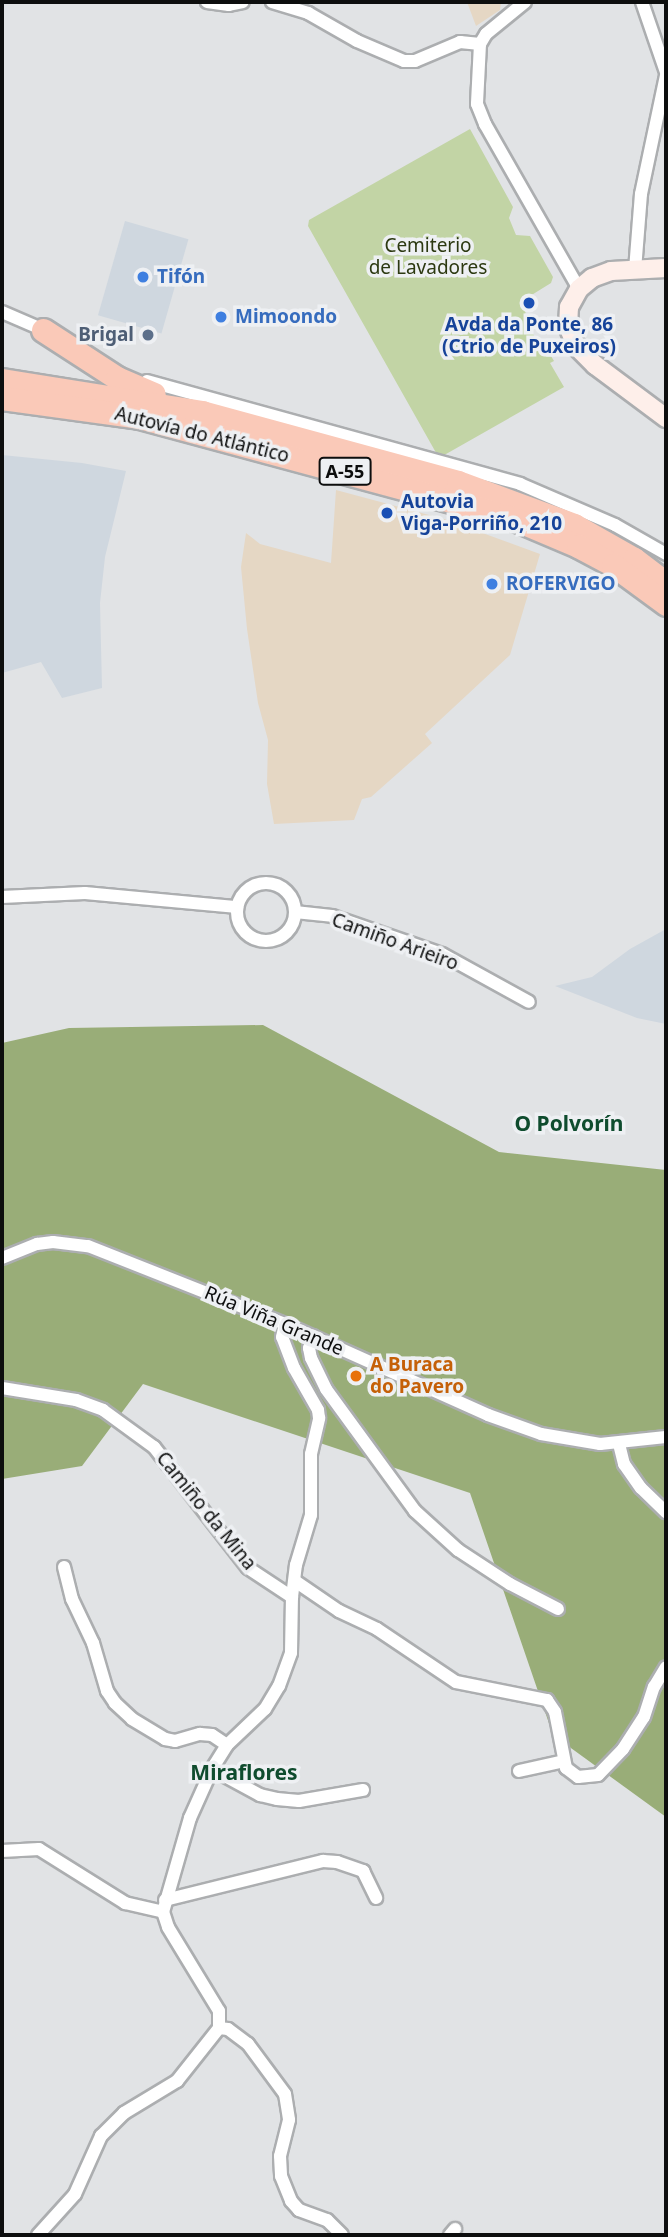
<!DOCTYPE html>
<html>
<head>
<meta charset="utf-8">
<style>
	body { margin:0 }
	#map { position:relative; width:668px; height:2237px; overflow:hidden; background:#e1e3e5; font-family:"Noto Sans",sans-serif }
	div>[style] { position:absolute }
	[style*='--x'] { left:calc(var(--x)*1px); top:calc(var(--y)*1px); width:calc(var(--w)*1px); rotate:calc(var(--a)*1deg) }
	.built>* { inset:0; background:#cfd7df; transform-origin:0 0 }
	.industrial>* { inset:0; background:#e5d7c4 }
	.green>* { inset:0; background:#c2d4a5 }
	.forest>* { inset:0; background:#99ad78 }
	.roads { filter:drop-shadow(2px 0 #acaeb0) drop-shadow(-2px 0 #acaeb0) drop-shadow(0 2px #acaeb0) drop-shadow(0 -2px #acaeb0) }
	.street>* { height:12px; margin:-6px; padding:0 6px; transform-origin:6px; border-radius:6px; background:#fff }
	.street>.ring { margin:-6px; padding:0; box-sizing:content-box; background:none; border:12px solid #fff; border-radius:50% }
	.secondary>* { height:18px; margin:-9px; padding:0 9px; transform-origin:9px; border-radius:9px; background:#feefea }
	.highway>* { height:23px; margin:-11.5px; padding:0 11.5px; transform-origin:11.5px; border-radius:11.5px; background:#fac9b8 }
	.dots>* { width:19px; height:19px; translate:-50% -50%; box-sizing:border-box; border:4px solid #eef0f3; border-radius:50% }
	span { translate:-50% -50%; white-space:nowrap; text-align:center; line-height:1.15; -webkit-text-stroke:7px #eef0f3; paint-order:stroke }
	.shield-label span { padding:2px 5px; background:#eef0f3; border:2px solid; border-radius:5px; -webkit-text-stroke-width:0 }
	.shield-label { font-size:18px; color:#0d0e0e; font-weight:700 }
	.park-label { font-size:19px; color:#2c3911 }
	.shop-label { font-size:19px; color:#366cbe; font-weight:700 }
	.left { translate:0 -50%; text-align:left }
	.transit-label { font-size:19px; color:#164399; font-weight:700 }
	.service-label { font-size:19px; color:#4e5e75; font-weight:700 }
	.right { translate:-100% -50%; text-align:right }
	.street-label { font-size:19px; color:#0d0e0e }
	.food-label { font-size:19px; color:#c56008; font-weight:700 }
	.neighbourhood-label { font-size:21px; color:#0f4c2e; font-weight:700 }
	.frame { position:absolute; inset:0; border:4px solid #0d0e0e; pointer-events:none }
</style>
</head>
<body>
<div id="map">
	<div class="built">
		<i style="left:125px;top:221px;width:66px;height:98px;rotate:16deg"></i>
		<i style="clip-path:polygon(2px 455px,82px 463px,126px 471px,105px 557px,100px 603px,102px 688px,62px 698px,41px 662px,2px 673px)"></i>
		<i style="clip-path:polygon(666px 929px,666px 1024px,637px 1018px,555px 986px,592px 977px,630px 949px)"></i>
	</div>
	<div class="industrial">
		<i style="clip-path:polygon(467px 2px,501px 2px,500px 10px,476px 26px)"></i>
		<i style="clip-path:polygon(336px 490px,444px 519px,540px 554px,510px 655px,425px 734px,432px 743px,371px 797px,362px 799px,354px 820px,274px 824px,267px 784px,268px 740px,258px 703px,247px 629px,241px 567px,246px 533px,260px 544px,331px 563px)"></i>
	</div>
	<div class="green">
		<i style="clip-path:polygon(470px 129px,513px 207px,509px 218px,516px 235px,530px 236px,553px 277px,551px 283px,530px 296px,524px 318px,544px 353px,548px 351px,554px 361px,550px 363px,564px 387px,439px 458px,308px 226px,309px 220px)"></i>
	</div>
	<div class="forest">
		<i style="clip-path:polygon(263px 1025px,499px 1152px,666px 1170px,666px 1817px,553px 1735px,470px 1493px,143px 1384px,82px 1466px,2px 1479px,2px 1043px,69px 1028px)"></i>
	</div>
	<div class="roads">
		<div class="street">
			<i style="--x:207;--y:2;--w:22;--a:8"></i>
			<i style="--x:229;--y:5;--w:14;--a:-12"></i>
			<i style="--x:272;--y:2;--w:38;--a:17"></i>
			<i style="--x:308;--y:13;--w:56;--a:29.7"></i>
			<i style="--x:357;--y:41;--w:51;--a:23.1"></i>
			<i style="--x:404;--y:61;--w:11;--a:0"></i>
			<i style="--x:415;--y:61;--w:49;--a:-22.9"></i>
			<i style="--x:460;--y:42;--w:20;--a:6"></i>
			<i style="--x:525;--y:2;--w:50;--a:140.6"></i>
			<i style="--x:486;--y:34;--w:12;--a:121"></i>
			<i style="--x:480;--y:44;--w:60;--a:92.9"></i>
			<i style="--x:477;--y:104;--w:22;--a:68"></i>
			<i style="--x:485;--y:124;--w:190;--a:60.3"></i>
			<i style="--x:642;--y:2;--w:74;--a:71.1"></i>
			<i style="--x:635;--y:270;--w:76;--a:-85.5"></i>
			<i style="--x:641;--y:194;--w:122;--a:-78.1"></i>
			<i style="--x:2;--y:312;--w:48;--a:23.4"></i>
			<i style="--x:147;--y:381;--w:387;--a:15.4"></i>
			<i style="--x:520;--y:484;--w:103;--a:23.3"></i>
			<i style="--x:615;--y:525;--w:59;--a:29.6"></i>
			<i class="ring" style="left:237px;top:883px;width:46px;height:46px"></i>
			<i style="--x:2;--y:897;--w:83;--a:-2.8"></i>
			<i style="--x:85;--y:893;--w:153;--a:5.3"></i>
			<i style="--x:295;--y:912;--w:37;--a:6"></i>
			<i style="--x:332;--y:916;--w:116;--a:19.1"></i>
			<i style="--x:442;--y:954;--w:99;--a:28.9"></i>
			<i style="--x:2;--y:1258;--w:38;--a:-22"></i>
			<i style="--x:37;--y:1244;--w:16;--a:-7"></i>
			<i style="--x:53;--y:1242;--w:35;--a:7"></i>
			<i style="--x:88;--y:1246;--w:212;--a:21.6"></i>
			<i style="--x:285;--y:1324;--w:222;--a:24.1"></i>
			<i style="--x:488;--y:1415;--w:56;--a:19.7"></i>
			<i style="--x:541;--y:1434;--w:60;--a:9.6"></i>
			<i style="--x:600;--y:1444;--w:66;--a:-6.1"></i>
			<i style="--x:313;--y:1336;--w:13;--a:108"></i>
			<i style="--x:309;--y:1348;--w:10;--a:79"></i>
			<i style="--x:311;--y:1358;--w:34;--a:64"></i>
			<i style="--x:326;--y:1389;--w:151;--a:53.9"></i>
			<i style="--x:415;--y:1511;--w:58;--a:42.2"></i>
			<i style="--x:458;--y:1550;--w:62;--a:33.2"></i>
			<i style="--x:510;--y:1584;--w:54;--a:27.5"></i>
			<i style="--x:2;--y:1388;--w:75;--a:9.2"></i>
			<i style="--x:76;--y:1400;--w:29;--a:20"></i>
			<i style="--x:103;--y:1410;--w:63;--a:36"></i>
			<i style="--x:154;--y:1447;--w:153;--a:52.2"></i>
			<i style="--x:248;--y:1568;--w:53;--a:33.4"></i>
			<i style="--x:619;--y:1444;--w:21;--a:76"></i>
			<i style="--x:624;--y:1464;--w:29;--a:55"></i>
			<i style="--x:641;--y:1488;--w:35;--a:44"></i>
			<i style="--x:64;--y:1567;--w:33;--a:76"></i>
			<i style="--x:72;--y:1599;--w:49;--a:64.5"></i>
			<i style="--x:93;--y:1643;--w:50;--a:73.7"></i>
			<i style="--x:107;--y:1691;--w:14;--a:56"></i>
			<i style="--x:115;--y:1703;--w:23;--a:43"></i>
			<i style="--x:132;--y:1719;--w:39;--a:31"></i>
			<i style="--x:165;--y:1739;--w:10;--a:11"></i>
			<i style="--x:175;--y:1741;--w:26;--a:-16"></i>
			<i style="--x:200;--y:1734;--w:12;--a:5"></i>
			<i style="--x:212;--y:1735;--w:18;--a:34"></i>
			<i style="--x:295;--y:1581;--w:53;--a:34.3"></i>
			<i style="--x:339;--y:1611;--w:42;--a:25.3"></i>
			<i style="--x:377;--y:1629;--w:95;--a:33.9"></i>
			<i style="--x:456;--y:1682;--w:93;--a:11.2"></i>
			<i style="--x:547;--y:1700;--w:14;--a:56"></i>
			<i style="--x:555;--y:1712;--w:57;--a:78.9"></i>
			<i style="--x:566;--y:1768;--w:15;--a:37"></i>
			<i style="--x:578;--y:1777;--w:20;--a:-6"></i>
			<i style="--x:598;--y:1775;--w:36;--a:-46"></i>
			<i style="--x:623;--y:1749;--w:38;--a:-57"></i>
			<i style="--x:644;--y:1717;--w:32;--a:-72"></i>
			<i style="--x:654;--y:1687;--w:23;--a:-59"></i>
			<i style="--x:212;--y:1769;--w:55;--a:28.4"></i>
			<i style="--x:260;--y:1795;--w:17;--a:13"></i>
			<i style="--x:277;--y:1799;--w:22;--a:5"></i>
			<i style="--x:299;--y:1801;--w:65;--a:-9.8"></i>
			<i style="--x:519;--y:1771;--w:46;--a:-12.5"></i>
			<i style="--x:2;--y:1851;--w:37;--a:-3"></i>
			<i style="--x:39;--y:1849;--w:102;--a:32.1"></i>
			<i style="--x:125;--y:1903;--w:39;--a:13"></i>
			<i style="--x:165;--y:1900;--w:163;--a:-13.9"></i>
			<i style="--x:323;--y:1861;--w:14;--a:4"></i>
			<i style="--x:337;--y:1862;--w:28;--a:19"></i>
			<i style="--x:363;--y:1871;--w:30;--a:64"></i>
			<i style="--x:219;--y:2028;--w:9;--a:6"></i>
			<i style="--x:228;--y:2029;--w:25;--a:37"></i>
			<i style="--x:248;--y:2044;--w:62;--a:53.5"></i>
			<i style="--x:285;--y:2094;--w:26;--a:81"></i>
			<i style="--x:289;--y:2120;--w:37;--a:104"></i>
			<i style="--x:280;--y:2156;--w:20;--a:87"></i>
			<i style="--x:281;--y:2176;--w:27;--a:68"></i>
			<i style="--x:291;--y:2201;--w:12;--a:48"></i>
			<i style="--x:299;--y:2210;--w:30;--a:20"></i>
			<i style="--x:327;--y:2220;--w:21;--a:45"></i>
			<i style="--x:38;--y:2235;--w:55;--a:-47.9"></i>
			<i style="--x:75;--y:2194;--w:64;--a:-65.9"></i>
			<i style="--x:101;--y:2136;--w:33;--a:-45"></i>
			<i style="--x:124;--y:2113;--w:62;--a:-31.1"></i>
			<i style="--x:177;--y:2081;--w:68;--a:-51.6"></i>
			<i style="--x:219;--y:2028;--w:17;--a:-90"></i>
			<i style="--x:219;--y:2011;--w:98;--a:-121.3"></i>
			<i style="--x:168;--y:1927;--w:16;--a:-108"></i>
			<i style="--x:163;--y:1912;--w:98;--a:-74"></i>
			<i style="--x:190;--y:1818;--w:54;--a:-65.8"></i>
			<i style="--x:212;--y:1769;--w:28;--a:-58"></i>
			<i style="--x:227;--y:1745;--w:52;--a:-43.5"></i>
			<i style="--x:265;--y:1709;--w:27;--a:-59"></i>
			<i style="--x:279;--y:1686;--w:35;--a:-70"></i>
			<i style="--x:291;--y:1653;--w:56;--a:-89"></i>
			<i style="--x:292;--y:1597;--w:32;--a:-83"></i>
			<i style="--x:296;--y:1565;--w:52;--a:-73.3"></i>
			<i style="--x:311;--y:1515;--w:61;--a:-90"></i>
			<i style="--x:311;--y:1454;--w:37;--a:-77"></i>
			<i style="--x:319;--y:1418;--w:8;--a:-97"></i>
			<i style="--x:318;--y:1410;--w:48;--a:-119.7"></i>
			<i style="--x:294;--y:1368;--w:33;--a:-111"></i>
			<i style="--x:282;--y:1337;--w:13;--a:-77"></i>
			<i style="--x:450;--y:2235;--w:8;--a:-50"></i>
		</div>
		<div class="secondary">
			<i style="--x:666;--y:268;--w:55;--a:176.9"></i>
			<i style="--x:611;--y:271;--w:20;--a:160"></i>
			<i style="--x:592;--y:278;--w:17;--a:140"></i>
			<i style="--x:579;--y:289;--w:21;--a:119"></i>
			<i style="--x:569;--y:307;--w:19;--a:93"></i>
			<i style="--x:568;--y:326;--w:22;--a:68"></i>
			<i style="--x:576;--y:346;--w:27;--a:45"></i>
			<i style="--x:595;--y:365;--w:89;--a:36.7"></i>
		</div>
		<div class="highway">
			<i style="--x:43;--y:330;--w:88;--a:33"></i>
			<i style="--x:117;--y:378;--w:40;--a:23.4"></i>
			<i style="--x:2;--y:380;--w:203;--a:9.1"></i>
			<i style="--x:202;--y:412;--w:265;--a:15.3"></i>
			<i style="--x:458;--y:482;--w:124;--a:20.3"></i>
			<i style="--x:574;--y:525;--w:69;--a:29.5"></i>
			<i style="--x:634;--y:559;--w:40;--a:37"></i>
			<i style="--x:2;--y:398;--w:138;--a:7.9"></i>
			<i style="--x:139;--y:417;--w:381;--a:15.1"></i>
			<i style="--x:507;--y:516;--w:77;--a:22.9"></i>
			<i style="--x:578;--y:546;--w:40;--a:28"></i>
			<i style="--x:613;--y:565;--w:66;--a:36.3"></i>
		</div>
	</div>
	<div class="dots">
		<i style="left:143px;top:277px;background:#3f7fe0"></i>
		<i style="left:529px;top:303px;background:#1a4fb4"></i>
		<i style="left:221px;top:317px;background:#3f7fe0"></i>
		<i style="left:148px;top:335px;background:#5c6f8a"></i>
		<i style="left:387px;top:513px;background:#1a4fb4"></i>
		<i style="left:492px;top:584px;background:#3f7fe0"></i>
		<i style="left:356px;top:1376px;background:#e8710a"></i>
	</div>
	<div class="shield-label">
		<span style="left:345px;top:471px">A-55</span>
	</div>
	<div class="park-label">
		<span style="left:428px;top:257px">Cemiterio<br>de Lavadores</span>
	</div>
	<div class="shop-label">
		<span class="left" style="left:157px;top:277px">Tifón</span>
		<span class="left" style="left:235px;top:317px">Mimoondo</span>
		<span class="left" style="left:506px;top:584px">ROFERVIGO</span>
	</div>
	<div class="transit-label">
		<span style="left:529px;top:336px">Avda da Ponte, 86<br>(Ctrio de Puxeiros)</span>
		<span class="left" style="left:401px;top:513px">Autovia<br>Viga-Porriño, 210</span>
	</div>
	<div class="service-label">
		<span class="right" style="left:134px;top:335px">Brigal</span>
	</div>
	<div class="street-label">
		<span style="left:202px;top:435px;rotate:14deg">Autovía do Atlántico</span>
		<span style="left:395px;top:942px;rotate:20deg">Camiño Arieiro</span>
		<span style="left:274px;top:1321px;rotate:23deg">Rúa Viña Grande</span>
		<span style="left:206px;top:1511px;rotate:51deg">Camiño da Mina</span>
	</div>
	<div class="food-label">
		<span class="left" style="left:370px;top:1376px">A Buraca<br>do Pavero</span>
	</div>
	<div class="neighbourhood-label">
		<span style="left:569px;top:1123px">O Polvorín</span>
		<span style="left:244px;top:1772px">Miraflores</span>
	</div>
	<div class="frame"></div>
</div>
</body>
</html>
